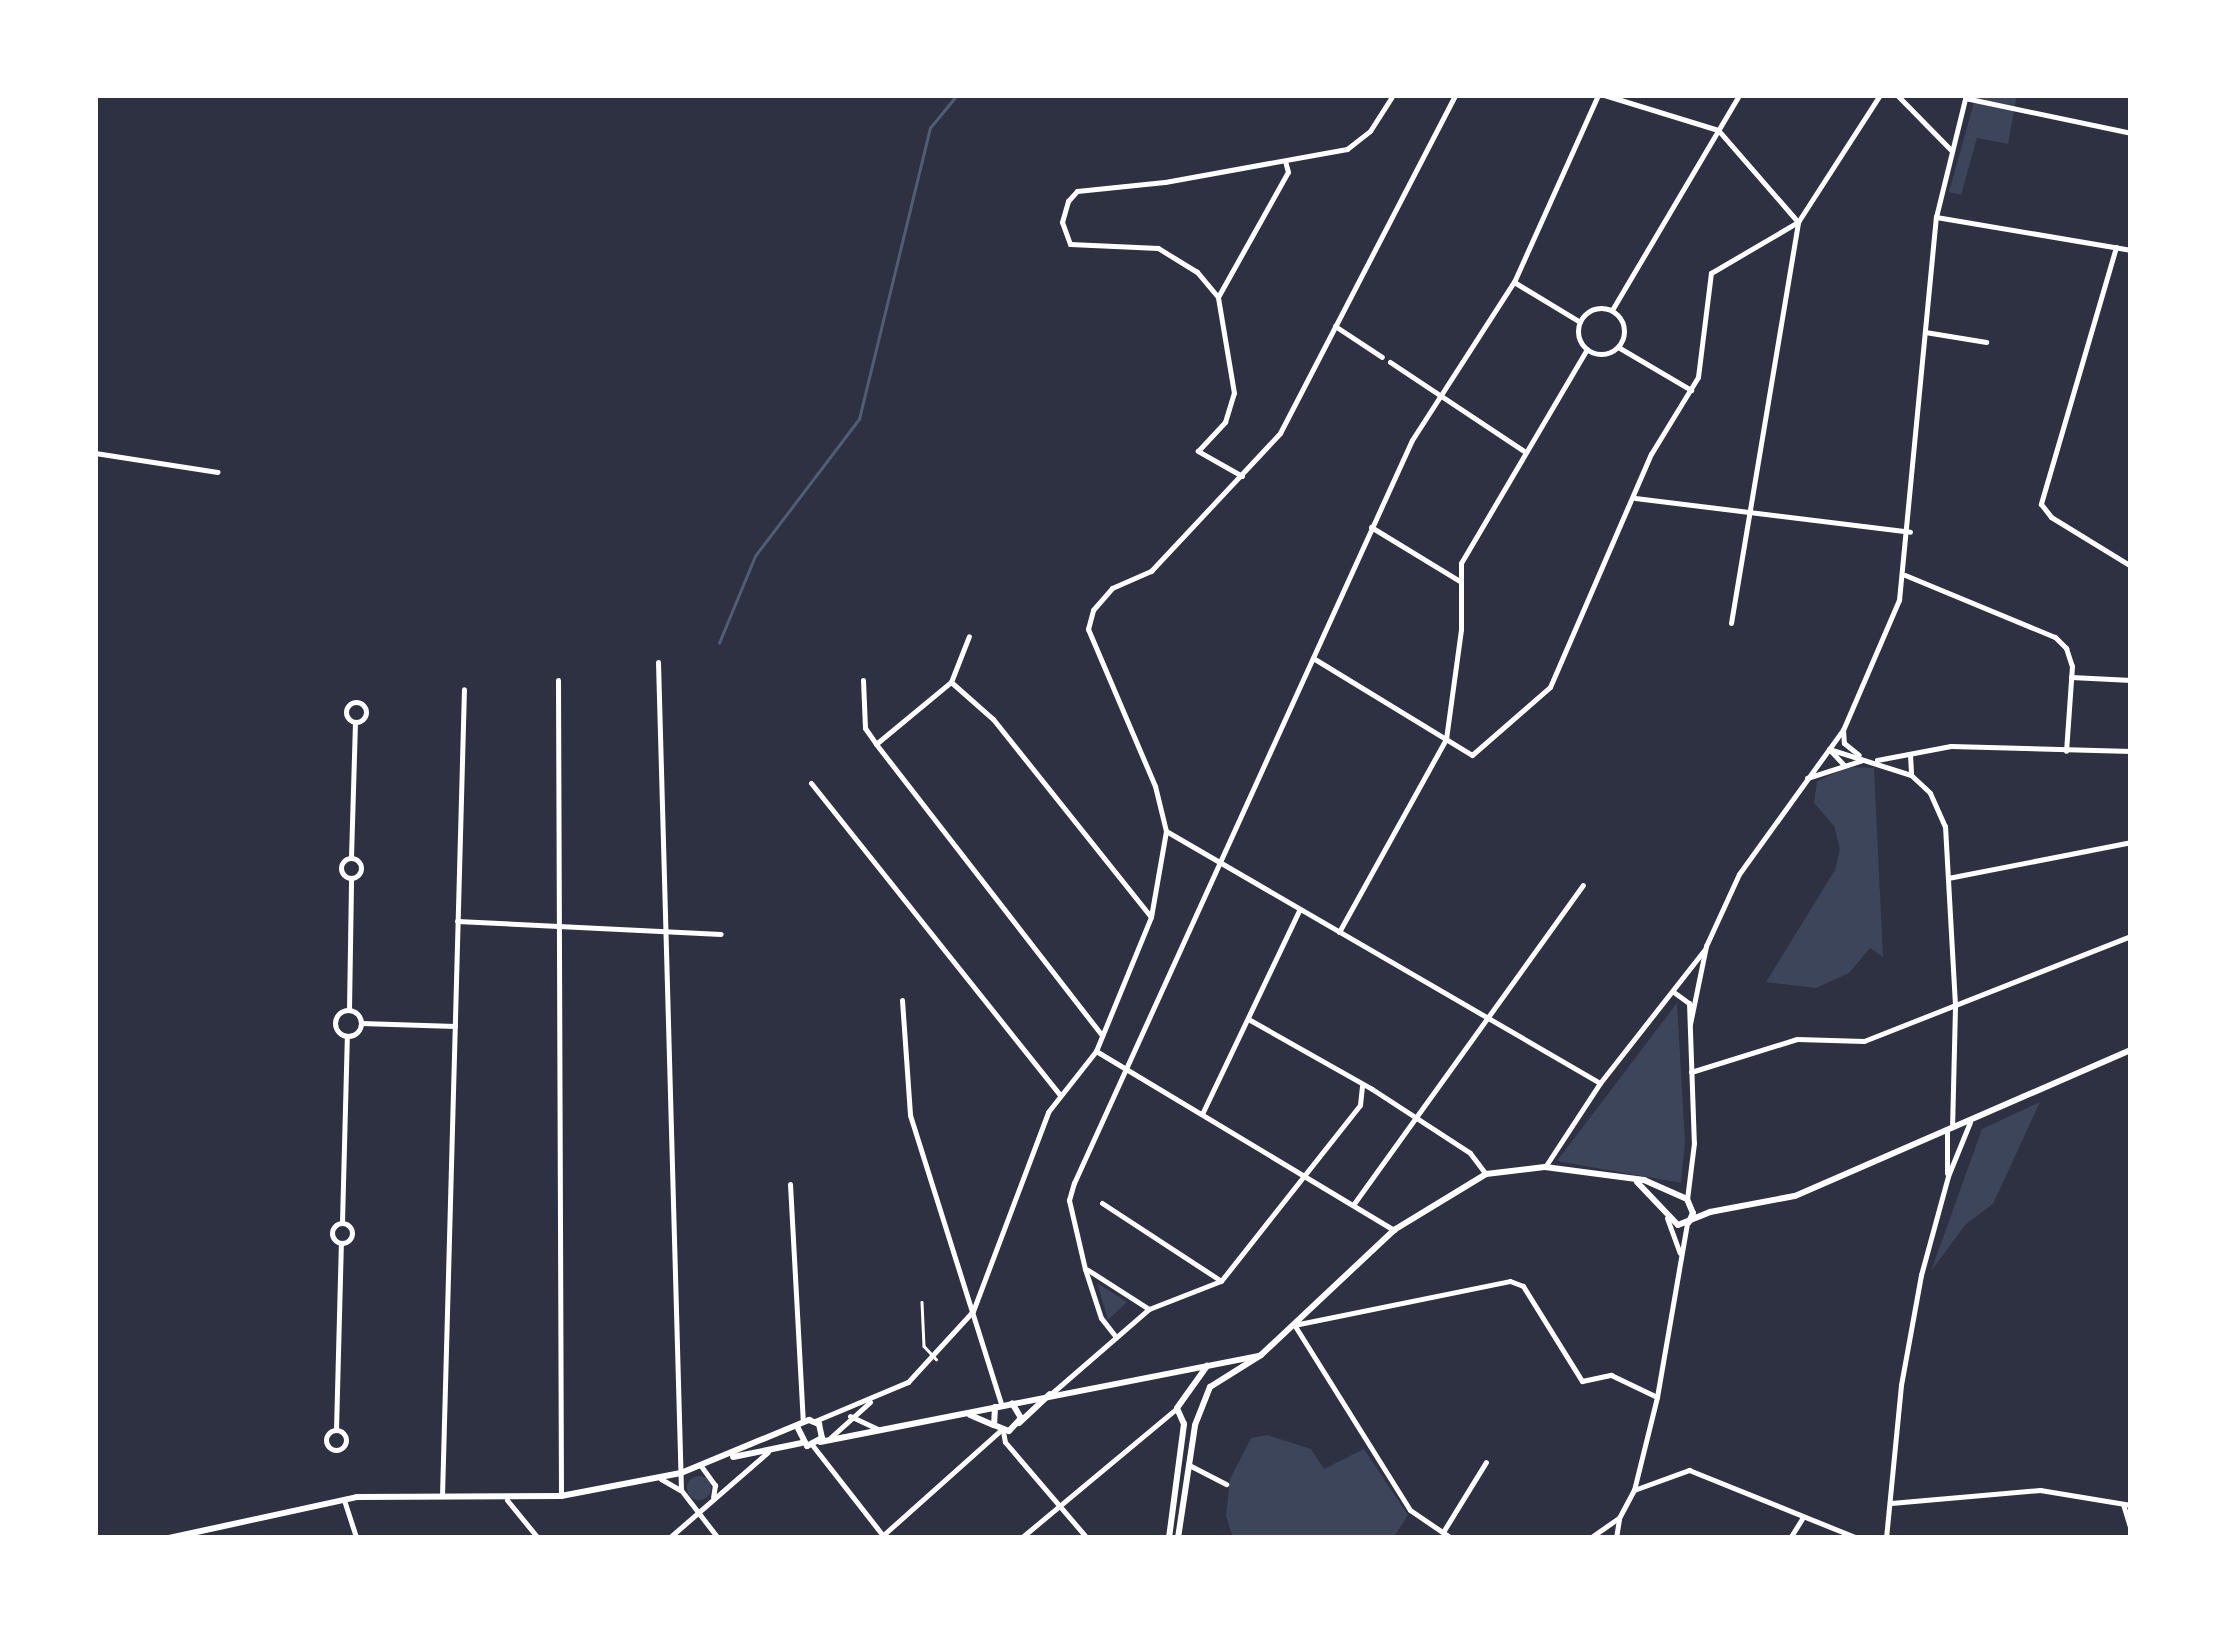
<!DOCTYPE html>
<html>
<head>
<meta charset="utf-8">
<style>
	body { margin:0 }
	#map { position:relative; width:2226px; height:1633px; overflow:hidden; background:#2d3142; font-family:"Noto Serif",serif }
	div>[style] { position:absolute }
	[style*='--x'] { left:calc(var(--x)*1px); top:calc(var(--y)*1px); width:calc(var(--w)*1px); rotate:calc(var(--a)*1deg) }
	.green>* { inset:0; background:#3c4559 }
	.round { border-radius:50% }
	.stream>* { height:2.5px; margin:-1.25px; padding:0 1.25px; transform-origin:1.25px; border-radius:1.25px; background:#4f5d75 }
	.service>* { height:2.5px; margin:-1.25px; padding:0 1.25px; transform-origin:1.25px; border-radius:1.25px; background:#fff }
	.minor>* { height:5px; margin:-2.5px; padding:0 2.5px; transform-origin:2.5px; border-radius:2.5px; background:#fff }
	.minor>.ring { margin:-2.5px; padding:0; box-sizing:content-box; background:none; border:5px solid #fff; border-radius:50% }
	.tertiary>* { height:6px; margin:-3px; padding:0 3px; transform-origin:3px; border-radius:3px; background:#fff }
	span { translate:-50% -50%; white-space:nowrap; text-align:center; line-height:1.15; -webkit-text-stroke:8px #fff; paint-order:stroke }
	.frame { position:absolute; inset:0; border:98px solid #fff; pointer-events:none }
</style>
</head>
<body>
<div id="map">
	<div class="green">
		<i style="clip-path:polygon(1976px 95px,2017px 95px,2008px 144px,1977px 138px,1961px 195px,1949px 192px)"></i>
		<i style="clip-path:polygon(1849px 767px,1874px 768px,1883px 957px,1870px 948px,1849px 973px,1816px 988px,1766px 982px,1835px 870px,1840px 849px,1834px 826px,1814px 803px,1817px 781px)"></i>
		<i style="clip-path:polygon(1677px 1003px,1685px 1142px,1681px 1183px,1557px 1161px)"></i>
		<i style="clip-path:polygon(2040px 1102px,1993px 1204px,1966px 1224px,1931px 1271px,1982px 1129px)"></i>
		<i style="clip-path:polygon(1097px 1283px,1127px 1302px,1108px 1320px)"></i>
		<i style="clip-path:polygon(1267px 1435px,1311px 1449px,1324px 1469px,1364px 1449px,1408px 1515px,1394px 1537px,1233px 1538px,1226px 1516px,1230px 1479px,1251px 1438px)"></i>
		<i class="round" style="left:687px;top:1476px;width:24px;height:24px"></i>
	</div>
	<div class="stream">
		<i style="--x:719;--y:643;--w:94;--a:-67.5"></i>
		<i style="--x:755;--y:556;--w:172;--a:-52.8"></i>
		<i style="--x:859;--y:419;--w:300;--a:-76.3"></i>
		<i style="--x:930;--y:128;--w:43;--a:-50.7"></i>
	</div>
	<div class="service">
		<i style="--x:922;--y:1302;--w:44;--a:87.4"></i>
		<i style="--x:924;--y:1346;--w:18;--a:47"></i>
	</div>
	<div class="minor">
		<i style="--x:1897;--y:95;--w:77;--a:45.5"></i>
		<i style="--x:1965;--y:98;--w:170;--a:11.9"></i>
		<i style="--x:1936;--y:217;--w:198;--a:9.6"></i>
		<i style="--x:2116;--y:247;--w:268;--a:106.3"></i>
		<i style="--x:2041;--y:504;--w:16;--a:52"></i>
		<i style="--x:2051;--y:517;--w:94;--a:31.5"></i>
		<i style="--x:1514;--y:282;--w:77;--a:31.2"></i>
		<i style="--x:1218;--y:297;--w:143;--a:-60.8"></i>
		<i style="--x:1288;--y:172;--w:11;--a:-105"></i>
		<i class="ring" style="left:1578px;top:308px;width:41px;height:41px"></i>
		<i style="--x:1612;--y:310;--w:250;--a:-59.4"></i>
		<i style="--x:1335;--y:326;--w:56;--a:33.4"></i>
		<i style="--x:1925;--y:332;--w:62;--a:9.3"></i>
		<i style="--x:1618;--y:347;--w:85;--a:30.5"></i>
		<i style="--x:1390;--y:362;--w:161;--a:33.6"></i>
		<i style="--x:95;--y:453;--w:124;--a:8.8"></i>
		<i style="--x:1242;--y:476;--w:51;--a:-150.4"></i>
		<i style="--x:1198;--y:451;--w:40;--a:-47"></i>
		<i style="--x:1225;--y:422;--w:30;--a:-73"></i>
		<i style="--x:1234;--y:393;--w:97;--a:-99.5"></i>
		<i style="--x:1218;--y:297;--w:33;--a:-130"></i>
		<i style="--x:1197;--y:272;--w:46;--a:-148.4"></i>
		<i style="--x:1158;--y:248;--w:88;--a:-177.4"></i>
		<i style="--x:1070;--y:244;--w:23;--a:-110"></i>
		<i style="--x:1062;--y:222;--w:22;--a:-74"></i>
		<i style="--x:1068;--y:201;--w:13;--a:-48"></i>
		<i style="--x:1077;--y:191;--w:88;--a:-5.8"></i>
		<i style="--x:1165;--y:182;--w:185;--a:-10.3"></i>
		<i style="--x:1347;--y:149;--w:29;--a:-38"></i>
		<i style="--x:1370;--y:131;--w:43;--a:-57.4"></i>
		<i style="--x:1635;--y:498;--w:277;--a:7"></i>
		<i style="--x:1371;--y:527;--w:105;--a:31.4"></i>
		<i style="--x:1905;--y:575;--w:162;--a:22.5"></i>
		<i style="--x:2055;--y:637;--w:16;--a:45"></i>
		<i style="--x:2066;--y:648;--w:19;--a:72"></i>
		<i style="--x:2072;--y:666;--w:85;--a:94"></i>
		<i style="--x:1731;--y:623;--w:407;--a:-80.5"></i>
		<i style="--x:1798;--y:222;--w:151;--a:-57.2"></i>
		<i style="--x:1313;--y:658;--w:186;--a:31.4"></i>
		<i style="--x:1472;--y:755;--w:103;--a:-41.1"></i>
		<i style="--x:1550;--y:687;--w:254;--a:-66.6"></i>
		<i style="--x:1651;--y:454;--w:90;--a:-58.6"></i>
		<i style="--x:1698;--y:377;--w:105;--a:-82.9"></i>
		<i style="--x:1711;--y:273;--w:101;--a:-30.4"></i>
		<i style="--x:1798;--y:222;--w:122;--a:-131"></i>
		<i style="--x:1718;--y:130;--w:119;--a:-162.9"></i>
		<i style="--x:658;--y:662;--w:828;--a:88.41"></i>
		<i style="--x:681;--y:1490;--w:61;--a:52.4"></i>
		<i style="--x:2071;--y:677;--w:60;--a:2.9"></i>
		<i style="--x:558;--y:680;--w:816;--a:89.79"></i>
		<i style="--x:863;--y:680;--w:48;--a:87.6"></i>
		<i style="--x:865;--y:728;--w:19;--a:55"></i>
		<i style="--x:876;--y:744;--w:368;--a:52.2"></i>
		<i style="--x:951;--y:682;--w:56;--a:41.4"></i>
		<i style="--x:993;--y:719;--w:253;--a:51.4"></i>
		<i class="ring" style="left:346px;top:702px;width:15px;height:15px"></i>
		<i style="--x:1843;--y:730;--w:13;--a:86"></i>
		<i style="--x:1844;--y:743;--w:19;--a:39"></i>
		<i style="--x:876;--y:744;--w:97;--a:-39.6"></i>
		<i style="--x:951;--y:682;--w:49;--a:-68.6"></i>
		<i style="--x:1829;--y:749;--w:86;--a:17.6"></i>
		<i style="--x:1911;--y:775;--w:26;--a:43"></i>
		<i style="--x:1930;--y:793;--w:36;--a:66"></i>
		<i style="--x:1945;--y:826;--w:181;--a:86.8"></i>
		<i style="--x:1955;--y:1007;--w:120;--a:91.4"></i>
		<i style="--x:1829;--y:749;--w:21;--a:47"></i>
		<i style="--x:1910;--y:754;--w:21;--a:87"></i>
		<i style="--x:1877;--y:760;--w:75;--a:-10.7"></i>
		<i style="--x:1951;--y:746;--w:180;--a:1.6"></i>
		<i style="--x:1807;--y:778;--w:59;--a:-17.8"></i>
		<i style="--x:811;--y:783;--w:399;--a:51.4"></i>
		<i style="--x:1166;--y:831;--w:502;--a:30.14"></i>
		<i style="--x:351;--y:857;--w:134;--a:-88.3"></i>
		<i class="ring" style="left:341px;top:858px;width:15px;height:15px"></i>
		<i style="--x:1948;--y:878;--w:187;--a:-11.1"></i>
		<i style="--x:457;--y:921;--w:264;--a:2.8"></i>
		<i style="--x:1339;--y:932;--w:221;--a:-61"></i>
		<i style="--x:1446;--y:739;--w:111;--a:-82.2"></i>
		<i style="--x:1461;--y:629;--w:66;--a:-90"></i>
		<i style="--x:1461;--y:563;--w:248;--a:-59.5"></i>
		<i style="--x:1675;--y:993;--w:17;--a:36"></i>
		<i style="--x:1689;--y:1003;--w:140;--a:88"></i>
		<i style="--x:1694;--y:1143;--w:56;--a:97.1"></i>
		<i style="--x:902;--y:1000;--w:115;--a:86"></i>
		<i style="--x:910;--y:1115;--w:302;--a:72.5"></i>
		<i class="ring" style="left:335px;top:1010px;width:21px;height:21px"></i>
		<i style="--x:349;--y:1010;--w:132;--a:-89.1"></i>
		<i style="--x:1250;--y:1020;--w:140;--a:29.5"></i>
		<i style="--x:1372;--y:1089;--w:117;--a:33.1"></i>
		<i style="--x:1470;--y:1153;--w:26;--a:53"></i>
		<i style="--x:361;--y:1023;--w:94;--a:1.8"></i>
		<i style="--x:1690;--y:1024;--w:80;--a:-78.4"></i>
		<i style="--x:1706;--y:946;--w:79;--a:-65.4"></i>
		<i style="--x:1739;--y:874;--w:178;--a:-54.2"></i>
		<i style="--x:1843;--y:730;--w:142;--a:-66.7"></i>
		<i style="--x:1899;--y:600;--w:385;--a:-84.5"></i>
		<i style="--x:1936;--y:217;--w:126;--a:-76.2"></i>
		<i style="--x:1096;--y:1051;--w:348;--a:31"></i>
		<i style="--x:1691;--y:1072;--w:111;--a:-17.3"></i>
		<i style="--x:1797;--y:1039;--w:67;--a:1.7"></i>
		<i style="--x:1864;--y:1041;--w:287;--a:-21.5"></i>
		<i style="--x:1202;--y:1114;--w:225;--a:-64.5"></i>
		<i style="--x:1947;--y:1129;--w:44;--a:90"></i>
		<i style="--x:1545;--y:1167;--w:100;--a:-56.8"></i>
		<i style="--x:1600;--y:1083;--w:170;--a:-51.9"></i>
		<i style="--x:790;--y:1184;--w:238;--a:86.9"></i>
		<i style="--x:1102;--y:1203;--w:142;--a:33.2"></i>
		<i style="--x:1353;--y:1205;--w:394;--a:-54.3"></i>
		<i style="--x:1667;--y:1218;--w:37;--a:70"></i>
		<i style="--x:342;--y:1222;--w:185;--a:-88.5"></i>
		<i class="ring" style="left:332px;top:1223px;width:15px;height:15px"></i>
		<i style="--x:1088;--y:1270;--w:72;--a:32.6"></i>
		<i style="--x:1294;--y:1325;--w:220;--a:-11.5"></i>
		<i style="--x:1510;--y:1281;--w:14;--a:21"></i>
		<i style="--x:1523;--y:1286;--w:112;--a:58.2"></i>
		<i style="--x:1582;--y:1381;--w:30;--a:-12"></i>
		<i style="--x:1611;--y:1375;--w:51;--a:25.6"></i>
		<i style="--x:1295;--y:1326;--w:217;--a:58"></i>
		<i style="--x:1410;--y:1510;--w:50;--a:34.3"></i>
		<i style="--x:1116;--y:1337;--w:24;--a:-128"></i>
		<i style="--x:1101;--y:1318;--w:52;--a:-108.1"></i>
		<i style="--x:1085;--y:1269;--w:71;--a:-103.1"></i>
		<i style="--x:1069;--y:1200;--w:18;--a:-74"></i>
		<i style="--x:1074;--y:1183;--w:816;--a:-65.54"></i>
		<i style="--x:1412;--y:440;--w:188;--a:-57.2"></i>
		<i style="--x:1514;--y:282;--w:205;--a:-65.8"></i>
		<i style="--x:1052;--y:1393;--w:128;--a:-40.9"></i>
		<i style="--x:1149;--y:1309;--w:77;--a:-21.3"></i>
		<i style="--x:1221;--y:1281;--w:224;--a:-51.7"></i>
		<i style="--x:1360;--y:1105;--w:19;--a:-84"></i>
		<i style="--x:850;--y:1416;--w:33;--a:25"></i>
		<i style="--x:815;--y:1421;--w:101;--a:-22.8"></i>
		<i style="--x:908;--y:1382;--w:96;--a:-47.5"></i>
		<i style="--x:973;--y:1311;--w:213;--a:-69.3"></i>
		<i style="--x:1048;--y:1112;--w:78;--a:-51.8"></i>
		<i style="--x:1096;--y:1051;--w:145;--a:-67.7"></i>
		<i style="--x:1151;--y:917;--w:87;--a:-80.1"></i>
		<i style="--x:1166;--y:831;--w:46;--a:-103.7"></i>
		<i style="--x:1155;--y:786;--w:171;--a:-113.1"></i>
		<i style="--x:1088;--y:629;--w:20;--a:-75"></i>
		<i style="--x:1093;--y:610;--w:29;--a:-49"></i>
		<i style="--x:1112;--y:588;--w:43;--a:-23.6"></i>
		<i style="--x:1151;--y:571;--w:189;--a:-46.9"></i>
		<i style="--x:1280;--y:433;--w:381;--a:-62.6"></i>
		<i class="ring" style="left:326px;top:1430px;width:15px;height:15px"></i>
		<i style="--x:336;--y:1430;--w:186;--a:-88.5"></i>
		<i style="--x:1003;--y:1431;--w:11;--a:80"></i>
		<i style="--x:1005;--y:1442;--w:126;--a:49.5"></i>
		<i style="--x:830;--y:1438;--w:54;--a:-42"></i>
		<i style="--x:813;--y:1446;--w:117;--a:52"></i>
		<i style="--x:1189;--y:1465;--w:42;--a:27.2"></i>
		<i style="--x:701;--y:1466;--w:24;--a:54"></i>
		<i style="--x:715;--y:1485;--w:12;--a:99"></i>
		<i style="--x:661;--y:1479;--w:22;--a:30"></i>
		<i style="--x:1634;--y:1490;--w:59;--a:-20"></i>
		<i style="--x:1689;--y:1470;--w:181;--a:22"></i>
		<i style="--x:442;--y:1496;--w:807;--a:-88.44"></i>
		<i style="--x:344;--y:1500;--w:40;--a:72"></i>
		<i style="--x:507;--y:1500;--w:49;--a:50.8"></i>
		<i style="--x:1891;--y:1503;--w:150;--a:-5"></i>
		<i style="--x:2040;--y:1490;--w:92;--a:9.4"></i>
		<i style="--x:2123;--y:1504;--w:28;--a:73"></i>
		<i style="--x:1443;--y:1532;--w:82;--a:-58.4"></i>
		<i style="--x:669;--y:1538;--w:131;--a:-41"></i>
		<i style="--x:880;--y:1538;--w:162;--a:-41.8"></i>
		<i style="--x:1021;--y:1538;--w:203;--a:-39.8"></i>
		<i style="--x:1590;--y:1538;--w:35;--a:-35"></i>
		<i style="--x:1619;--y:1518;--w:32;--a:-62"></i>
		<i style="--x:1634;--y:1490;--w:96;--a:-76.1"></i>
		<i style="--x:1657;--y:1397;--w:177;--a:-80.2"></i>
		<i style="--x:1616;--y:1538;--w:20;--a:-81"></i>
		<i style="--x:1790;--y:1538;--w:25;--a:-58"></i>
		<i style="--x:1886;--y:1538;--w:154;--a:-84.4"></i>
		<i style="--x:1901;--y:1385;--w:112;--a:-79.7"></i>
		<i style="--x:1921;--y:1275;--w:103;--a:-74.7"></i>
		<i style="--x:1948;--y:1176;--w:58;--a:-67.8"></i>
	</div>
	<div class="tertiary">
		<i style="--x:1637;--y:1182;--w:59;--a:46.4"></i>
		<i style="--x:1678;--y:1225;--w:35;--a:-22"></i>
		<i style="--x:1710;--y:1212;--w:86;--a:-10.7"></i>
		<i style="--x:1795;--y:1196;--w:366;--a:-23.5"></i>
		<i style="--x:1210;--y:1387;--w:60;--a:-32.1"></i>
		<i style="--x:1261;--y:1355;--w:183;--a:-43.2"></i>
		<i style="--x:1394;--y:1230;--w:108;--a:-31.3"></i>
		<i style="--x:1486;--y:1174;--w:59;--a:-6.8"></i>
		<i style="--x:1545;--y:1167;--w:100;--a:7.5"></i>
		<i style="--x:1644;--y:1180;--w:47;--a:23.8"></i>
		<i style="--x:1687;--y:1199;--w:15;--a:67"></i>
		<i style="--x:1693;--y:1213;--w:10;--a:114"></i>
		<i style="--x:995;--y:1407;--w:18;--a:93"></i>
		<i style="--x:994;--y:1425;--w:16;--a:22"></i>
		<i style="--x:1009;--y:1431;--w:18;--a:-47"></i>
		<i style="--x:1021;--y:1418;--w:17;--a:-121"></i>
		<i style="--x:970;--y:1415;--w:26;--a:23"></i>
		<i style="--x:1019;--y:1423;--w:42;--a:-43.1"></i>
		<i style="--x:1184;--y:1424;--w:17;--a:-114"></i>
		<i style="--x:1177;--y:1408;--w:52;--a:-54.5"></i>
		<i style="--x:820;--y:1442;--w:446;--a:-11.1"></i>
		<i style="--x:733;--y:1457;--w:70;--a:-11.5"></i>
		<i style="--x:169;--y:1538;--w:192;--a:-12.3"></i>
		<i style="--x:357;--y:1497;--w:204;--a:-0.3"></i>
		<i style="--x:561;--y:1496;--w:122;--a:-10.9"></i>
		<i style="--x:681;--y:1473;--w:139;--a:-22.5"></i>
		<i style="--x:809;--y:1420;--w:11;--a:22"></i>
		<i style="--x:819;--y:1424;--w:14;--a:78"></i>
		<i style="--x:822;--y:1438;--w:17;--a:152"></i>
		<i style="--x:807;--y:1446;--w:20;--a:-117"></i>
		<i style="--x:1169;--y:1538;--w:115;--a:-82.5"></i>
		<i style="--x:1178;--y:1538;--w:114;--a:-81.4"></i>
		<i style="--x:1195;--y:1425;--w:41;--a:-68.5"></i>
	</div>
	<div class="frame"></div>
</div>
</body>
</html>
